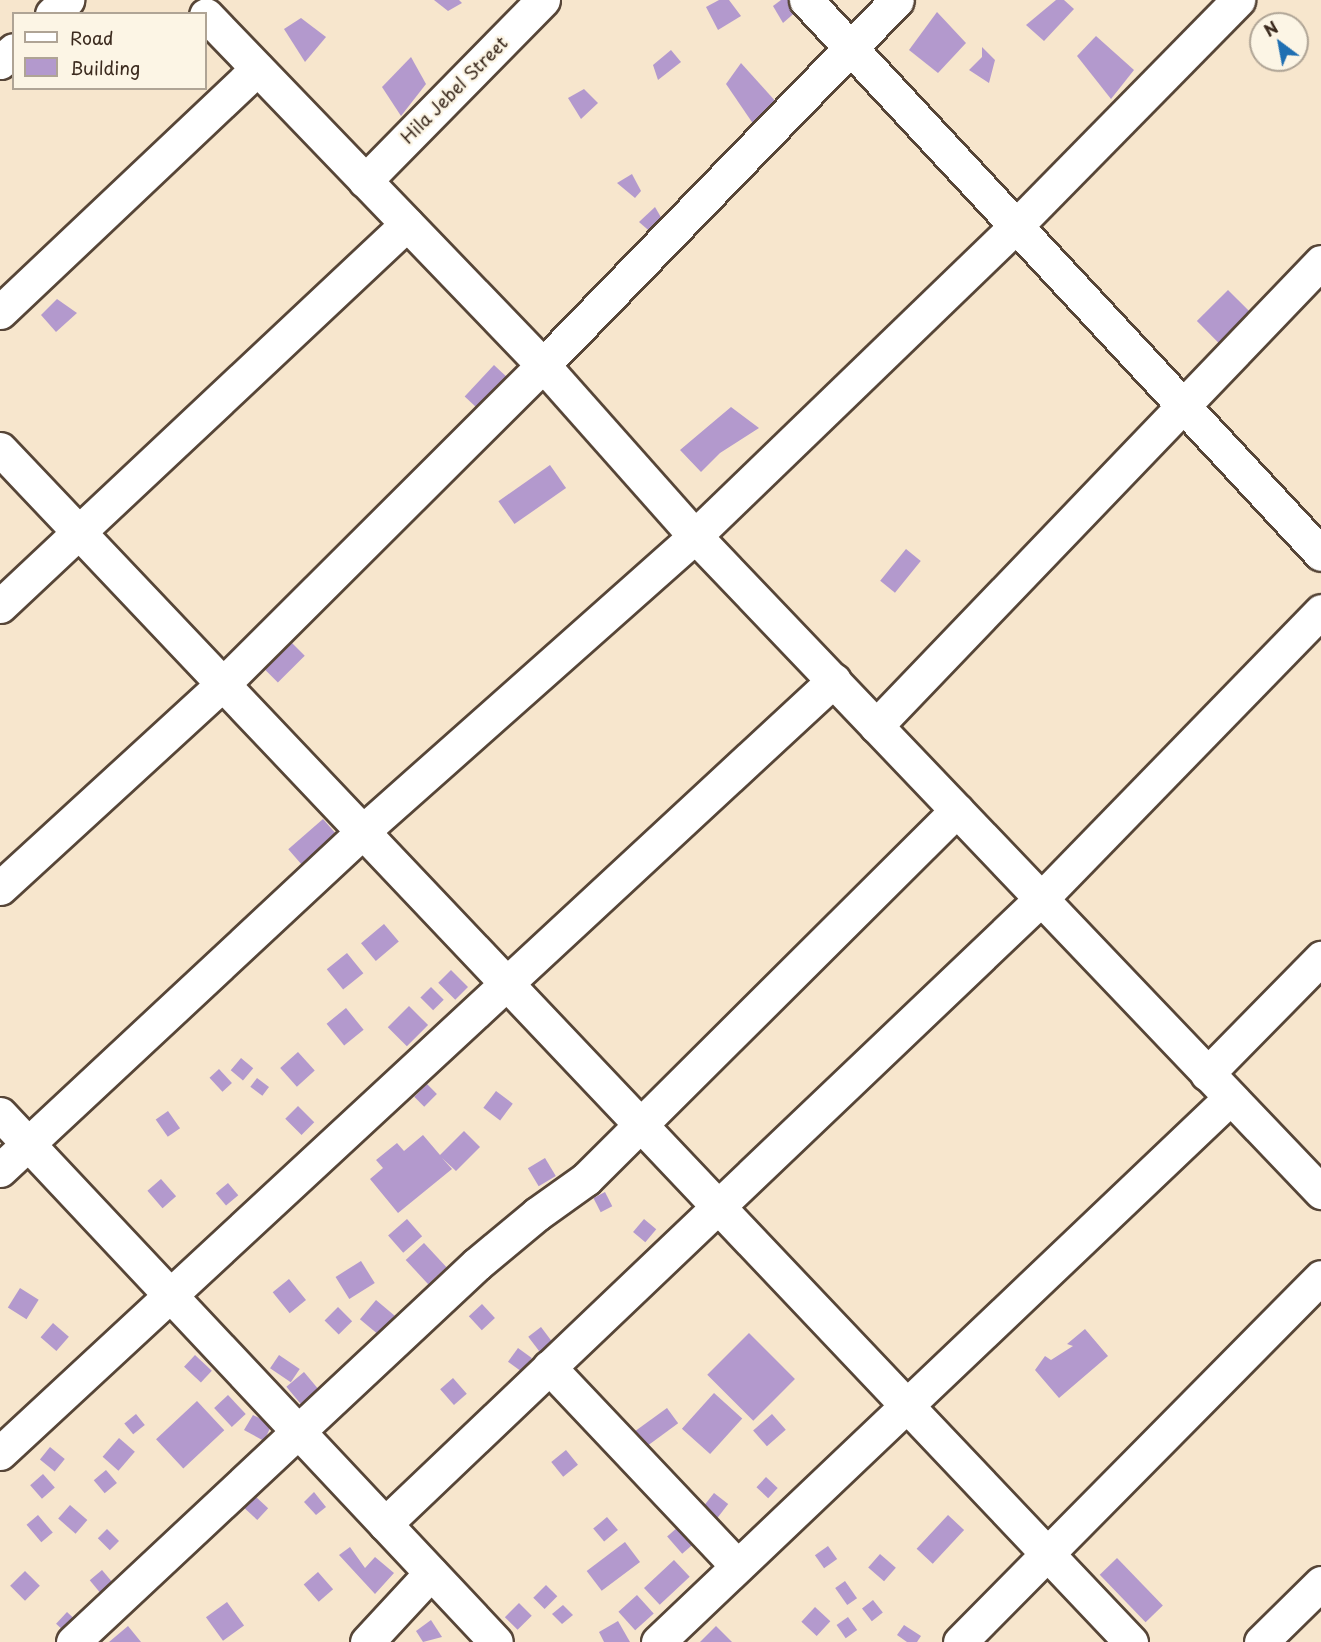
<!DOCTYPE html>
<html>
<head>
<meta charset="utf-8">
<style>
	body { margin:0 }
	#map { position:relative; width:1321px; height:1642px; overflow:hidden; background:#f7e6cd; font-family:"Playpen Sans",sans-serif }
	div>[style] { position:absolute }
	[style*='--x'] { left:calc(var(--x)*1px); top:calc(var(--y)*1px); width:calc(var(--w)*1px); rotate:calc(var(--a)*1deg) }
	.building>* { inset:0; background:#b399cd; transform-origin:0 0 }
	.roads { filter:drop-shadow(2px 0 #574638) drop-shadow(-2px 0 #574638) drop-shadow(0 2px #574638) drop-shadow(0 -2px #574638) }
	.minor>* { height:33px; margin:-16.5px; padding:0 16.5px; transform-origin:16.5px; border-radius:16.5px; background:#fff }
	span { translate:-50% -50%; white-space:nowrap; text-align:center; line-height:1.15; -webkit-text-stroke:5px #fcf5e5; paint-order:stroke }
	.street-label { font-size:18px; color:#3b2a1e }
	.legend { position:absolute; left:12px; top:12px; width:195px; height:78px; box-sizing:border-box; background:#fcf5e5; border:2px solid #afa495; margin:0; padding:8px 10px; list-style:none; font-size:18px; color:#3b2a1e }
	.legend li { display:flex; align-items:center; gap:12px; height:30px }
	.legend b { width:30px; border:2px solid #afa495 }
	.north { position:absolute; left:1249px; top:12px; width:60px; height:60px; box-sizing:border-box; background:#fcf5e5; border:2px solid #afa495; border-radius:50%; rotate:328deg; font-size:16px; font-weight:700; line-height:24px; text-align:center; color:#3b2a1e }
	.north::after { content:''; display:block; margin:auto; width:21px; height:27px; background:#1f6fb2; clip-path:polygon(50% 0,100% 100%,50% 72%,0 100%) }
</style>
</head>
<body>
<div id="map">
	<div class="building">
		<i style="clip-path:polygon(434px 0,459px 0,462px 3px,448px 11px)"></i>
		<i style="clip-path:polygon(719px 0,729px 0,741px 16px,718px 30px,706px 7px)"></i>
		<i style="clip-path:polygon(781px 0,793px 0,799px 9px,783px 23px,773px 6px)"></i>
		<i style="clip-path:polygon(1056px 0,1064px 0,1074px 9px,1044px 41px,1026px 25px)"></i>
		<i style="clip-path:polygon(937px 12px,966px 43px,938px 73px,909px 50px)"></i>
		<i style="clip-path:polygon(301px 18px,326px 37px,305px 62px,284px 29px)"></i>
		<i style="clip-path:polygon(1096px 36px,1134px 70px,1111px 99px,1077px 56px)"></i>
		<i style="clip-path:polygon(982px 47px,995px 60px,989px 83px,969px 70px,982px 57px)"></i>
		<i style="clip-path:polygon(671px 50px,681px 62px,658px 80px,653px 65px)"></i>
		<i style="clip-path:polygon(411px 57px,426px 84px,401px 116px,382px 87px)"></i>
		<i style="clip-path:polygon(741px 63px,777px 103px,756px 128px,726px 84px)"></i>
		<i style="clip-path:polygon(584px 89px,598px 103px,581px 119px,568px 98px)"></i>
		<i style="clip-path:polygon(632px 174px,641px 191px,635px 198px,617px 183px)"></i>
		<i style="clip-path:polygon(655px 207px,666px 226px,654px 235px,639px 222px)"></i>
		<i style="left:1228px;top:290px;width:33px;height:44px;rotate:45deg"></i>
		<i style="clip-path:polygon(57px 299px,77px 313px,56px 332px,41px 315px)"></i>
		<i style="left:494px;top:365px;width:22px;height:43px;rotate:43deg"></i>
		<i style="clip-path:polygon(731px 407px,759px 428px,720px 453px,701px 472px,680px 450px)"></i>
		<i style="left:550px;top:465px;width:28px;height:63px;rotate:55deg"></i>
		<i style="left:906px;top:549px;width:19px;height:41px;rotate:39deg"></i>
		<i style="left:292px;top:643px;width:18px;height:38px;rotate:45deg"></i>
		<i style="left:323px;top:819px;width:20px;height:46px;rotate:49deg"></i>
		<i style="left:384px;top:924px;width:23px;height:30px;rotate:50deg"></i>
		<i style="left:347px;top:953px;width:26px;height:26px;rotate:51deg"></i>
		<i style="left:451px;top:970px;width:24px;height:18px;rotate:45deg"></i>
		<i style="left:431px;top:987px;width:18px;height:15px;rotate:45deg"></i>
		<i style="left:409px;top:1006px;width:27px;height:30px;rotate:45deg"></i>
		<i style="left:346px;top:1008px;width:28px;height:25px;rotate:51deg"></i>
		<i style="left:298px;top:1052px;width:25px;height:24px;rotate:48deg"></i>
		<i style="left:241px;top:1058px;width:16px;height:16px;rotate:40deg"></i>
		<i style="left:219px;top:1069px;width:19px;height:13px;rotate:47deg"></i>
		<i style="left:257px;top:1078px;width:15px;height:11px;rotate:37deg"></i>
		<i style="left:427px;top:1084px;width:14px;height:18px;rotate:45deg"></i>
		<i style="left:496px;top:1091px;width:21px;height:21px;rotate:37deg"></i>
		<i style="left:298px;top:1106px;width:23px;height:18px;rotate:45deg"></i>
		<i style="left:168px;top:1111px;width:21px;height:15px;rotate:55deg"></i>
		<i style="clip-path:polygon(464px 1131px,480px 1147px,456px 1171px,442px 1158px,452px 1169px,398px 1213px,370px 1179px,383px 1168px,376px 1160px,397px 1143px,404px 1151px,423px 1135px,440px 1155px)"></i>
		<i style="left:545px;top:1158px;width:21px;height:20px;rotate:59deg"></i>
		<i style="left:161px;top:1179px;width:23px;height:18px;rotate:49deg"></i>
		<i style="left:228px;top:1183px;width:16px;height:16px;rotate:50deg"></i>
		<i style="left:605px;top:1192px;width:16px;height:13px;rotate:63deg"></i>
		<i style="left:407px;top:1219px;width:23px;height:25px;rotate:49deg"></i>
		<i style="left:644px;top:1219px;width:16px;height:17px;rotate:40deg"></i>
		<i style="left:424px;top:1243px;width:33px;height:25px;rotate:47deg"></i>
		<i style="left:361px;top:1261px;width:26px;height:30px;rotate:58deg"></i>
		<i style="left:289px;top:1279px;width:27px;height:21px;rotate:51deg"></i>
		<i style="left:20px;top:1288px;width:22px;height:23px;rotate:32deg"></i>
		<i style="left:376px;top:1300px;width:26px;height:25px;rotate:40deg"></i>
		<i style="left:482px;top:1304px;width:19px;height:18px;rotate:47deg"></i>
		<i style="left:338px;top:1307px;width:20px;height:19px;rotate:45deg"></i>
		<i style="left:53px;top:1323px;width:21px;height:19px;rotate:41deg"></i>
		<i style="left:541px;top:1327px;width:20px;height:16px;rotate:53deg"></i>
		<i style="clip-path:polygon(1085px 1329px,1108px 1356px,1059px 1398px,1035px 1370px,1045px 1356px,1051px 1360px,1073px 1346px,1067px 1344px)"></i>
		<i style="left:749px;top:1333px;width:65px;height:59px;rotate:45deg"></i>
		<i style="left:518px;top:1348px;width:17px;height:17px;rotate:36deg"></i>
		<i style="left:195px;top:1355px;width:23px;height:16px;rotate:43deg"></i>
		<i style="left:279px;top:1355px;width:25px;height:16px;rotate:34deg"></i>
		<i style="left:304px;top:1372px;width:26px;height:23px;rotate:50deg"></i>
		<i style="left:453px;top:1378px;width:21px;height:17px;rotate:49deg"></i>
		<i style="left:714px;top:1393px;width:38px;height:48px;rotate:42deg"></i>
		<i style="left:228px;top:1395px;width:26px;height:19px;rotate:47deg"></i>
		<i style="left:197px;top:1401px;width:40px;height:56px;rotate:47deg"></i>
		<i style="left:667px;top:1408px;width:19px;height:40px;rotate:54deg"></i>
		<i style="left:136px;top:1414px;width:14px;height:15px;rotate:51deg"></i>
		<i style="left:772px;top:1414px;width:21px;height:25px;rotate:49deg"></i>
		<i style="clip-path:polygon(253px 1415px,272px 1424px,264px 1441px,244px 1430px)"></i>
		<i style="left:119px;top:1438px;width:21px;height:25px;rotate:41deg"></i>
		<i style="left:50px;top:1447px;width:19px;height:16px;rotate:39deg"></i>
		<i style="left:566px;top:1450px;width:19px;height:19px;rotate:51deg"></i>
		<i style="left:106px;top:1470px;width:17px;height:16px;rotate:50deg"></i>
		<i style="left:43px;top:1474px;width:18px;height:17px;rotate:49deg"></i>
		<i style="left:766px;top:1477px;width:16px;height:14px;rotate:43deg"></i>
		<i style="clip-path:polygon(314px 1492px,326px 1507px,316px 1515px,304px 1502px)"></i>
		<i style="left:714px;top:1493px;width:18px;height:23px;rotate:38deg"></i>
		<i style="left:255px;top:1496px;width:18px;height:16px;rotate:43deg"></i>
		<i style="left:70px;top:1505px;width:23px;height:18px;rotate:41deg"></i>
		<i style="left:38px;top:1515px;width:23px;height:15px;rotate:50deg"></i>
		<i style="left:948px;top:1515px;width:22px;height:46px;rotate:43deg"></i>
		<i style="left:607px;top:1517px;width:17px;height:18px;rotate:50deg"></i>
		<i style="left:686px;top:1520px;width:23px;height:25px;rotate:49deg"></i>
		<i style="left:107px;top:1529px;width:17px;height:13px;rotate:45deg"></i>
		<i style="left:625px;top:1542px;width:25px;height:48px;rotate:53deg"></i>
		<i style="left:828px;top:1546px;width:16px;height:16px;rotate:55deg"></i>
		<i style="clip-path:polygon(350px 1547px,365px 1568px,375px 1557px,394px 1573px,375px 1594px,339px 1555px)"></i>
		<i style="left:880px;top:1554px;width:21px;height:18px;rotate:41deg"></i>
		<i style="left:1117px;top:1558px;width:66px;height:24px;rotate:46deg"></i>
		<i style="left:674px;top:1560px;width:23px;height:41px;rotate:47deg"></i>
		<i style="left:102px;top:1570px;width:23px;height:16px;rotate:50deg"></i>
		<i style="left:25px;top:1571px;width:21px;height:21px;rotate:45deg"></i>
		<i style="left:318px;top:1572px;width:23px;height:19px;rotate:49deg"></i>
		<i style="left:845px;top:1581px;width:21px;height:12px;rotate:55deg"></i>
		<i style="left:546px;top:1585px;width:16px;height:18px;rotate:45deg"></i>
		<i style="left:637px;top:1595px;width:25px;height:25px;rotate:48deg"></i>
		<i style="left:873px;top:1600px;width:16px;height:14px;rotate:52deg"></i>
		<i style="left:227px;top:1602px;width:29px;height:26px;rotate:54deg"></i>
		<i style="left:519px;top:1603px;width:18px;height:20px;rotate:45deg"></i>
		<i style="clip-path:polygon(563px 1605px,573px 1615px,562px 1624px,552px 1614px)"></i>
		<i style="left:815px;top:1607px;width:21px;height:20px;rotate:43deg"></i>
		<i style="left:67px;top:1612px;width:21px;height:16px;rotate:43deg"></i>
		<i style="left:848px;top:1617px;width:16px;height:14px;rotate:55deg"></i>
		<i style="clip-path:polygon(431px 1620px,442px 1637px,423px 1642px,416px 1631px)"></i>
		<i style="clip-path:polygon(618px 1621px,630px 1642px,604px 1642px,599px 1632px)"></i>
		<i style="clip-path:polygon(904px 1625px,921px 1636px,917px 1642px,907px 1642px,897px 1635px)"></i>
		<i style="clip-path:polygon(128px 1626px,141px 1642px,109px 1642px)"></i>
		<i style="clip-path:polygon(716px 1626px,732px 1642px,700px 1642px)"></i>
	</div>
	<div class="roads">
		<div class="minor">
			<i style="--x:806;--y:0;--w:756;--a:47.09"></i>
			<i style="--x:52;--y:14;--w:21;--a:-43"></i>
			<i style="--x:206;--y:15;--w:486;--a:46.1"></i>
			<i style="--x:543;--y:365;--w:229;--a:48.4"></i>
			<i style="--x:695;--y:536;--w:907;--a:46.34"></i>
			<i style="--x:0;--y:62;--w:18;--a:-41"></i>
			<i style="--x:365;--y:181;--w:254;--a:-45.5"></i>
			<i style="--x:0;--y:312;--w:354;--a:-43.4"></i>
			<i style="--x:0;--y:449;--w:1644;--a:46.53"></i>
			<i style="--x:0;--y:606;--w:558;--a:-43.19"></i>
			<i style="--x:876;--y:726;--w:643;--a:-46.2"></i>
			<i style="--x:0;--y:888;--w:302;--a:-42.5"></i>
			<i style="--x:223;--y:684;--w:452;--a:-44.9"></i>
			<i style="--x:543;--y:365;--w:508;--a:-45.88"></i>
			<i style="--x:1207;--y:1074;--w:163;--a:-45.5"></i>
			<i style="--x:0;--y:1114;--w:724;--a:46.79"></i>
			<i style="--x:0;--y:1170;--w:495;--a:-43"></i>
			<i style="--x:362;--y:832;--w:446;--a:-41.6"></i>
			<i style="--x:695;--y:536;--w:446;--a:-44"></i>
			<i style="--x:1016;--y:226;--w:317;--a:-45.5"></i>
			<i style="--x:549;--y:1367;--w:274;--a:46.6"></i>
			<i style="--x:0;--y:1453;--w:1137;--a:-42.83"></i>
			<i style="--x:385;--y:1524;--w:907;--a:-43.62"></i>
			<i style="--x:1042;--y:898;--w:400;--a:-45.8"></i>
			<i style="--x:73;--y:1642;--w:553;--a:-43.1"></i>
			<i style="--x:477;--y:1264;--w:78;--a:-39.8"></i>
			<i style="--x:537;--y:1214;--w:60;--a:-35.5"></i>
			<i style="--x:586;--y:1179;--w:523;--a:-44.85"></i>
			<i style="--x:367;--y:1642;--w:94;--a:-47.2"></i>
			<i style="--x:658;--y:1642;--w:789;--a:-43.56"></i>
			<i style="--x:960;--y:1642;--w:513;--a:-45.32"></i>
			<i style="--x:1261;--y:1642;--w:84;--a:-44.5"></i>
		</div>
	</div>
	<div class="street-label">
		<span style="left:454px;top:90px;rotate:-45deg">Hila Jebel Street</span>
	</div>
	<ul class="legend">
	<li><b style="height:8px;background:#fff"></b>Road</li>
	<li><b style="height:16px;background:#b399cd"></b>Building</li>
	</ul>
	<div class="north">N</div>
</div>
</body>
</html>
